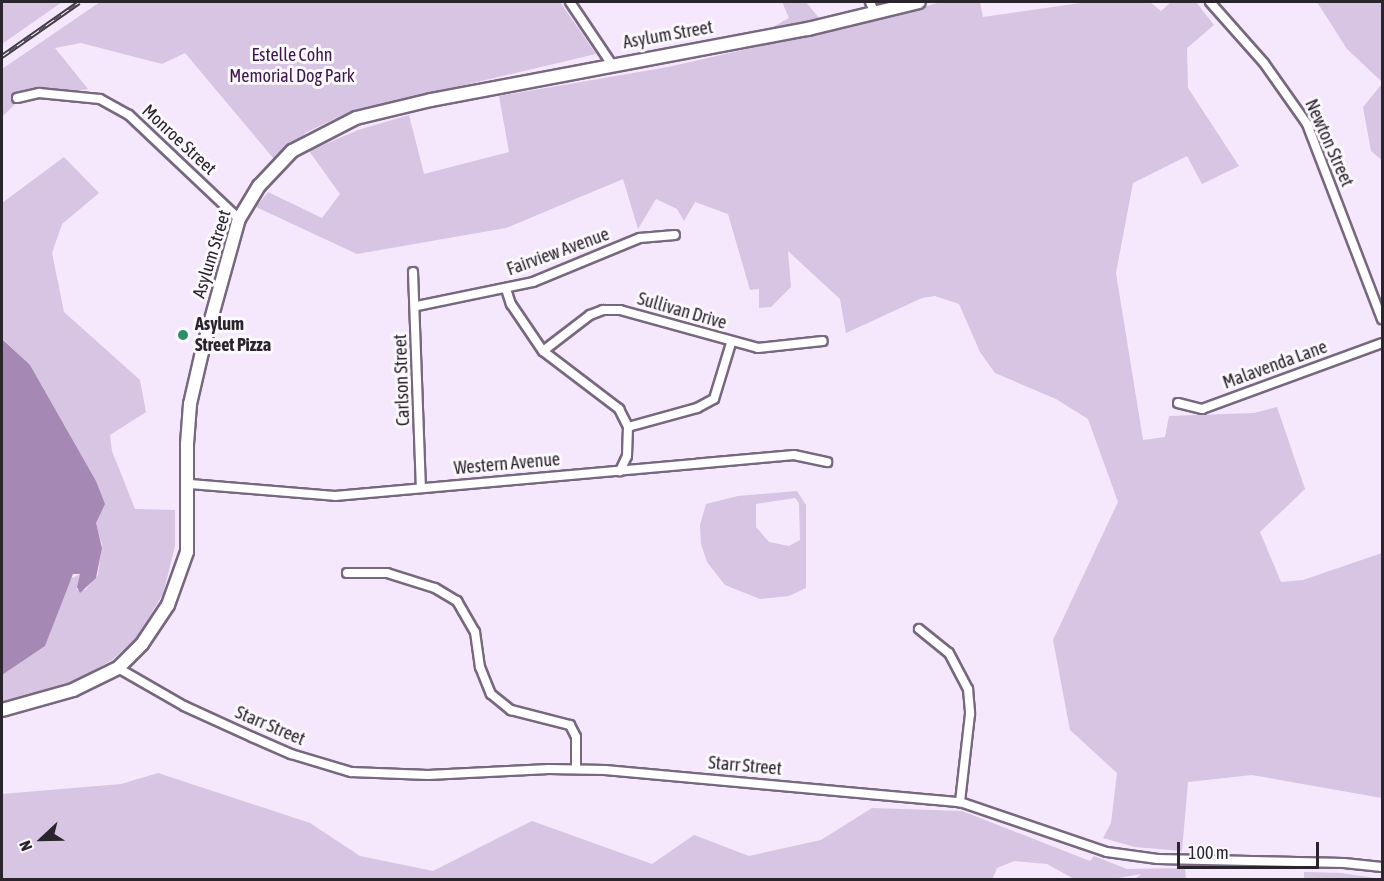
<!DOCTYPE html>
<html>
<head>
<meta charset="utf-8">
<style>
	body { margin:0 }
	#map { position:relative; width:1384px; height:881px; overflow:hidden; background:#f5e7fc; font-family:"Asap Condensed",sans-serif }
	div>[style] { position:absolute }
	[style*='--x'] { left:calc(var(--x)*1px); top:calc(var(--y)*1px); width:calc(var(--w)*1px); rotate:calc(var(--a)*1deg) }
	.green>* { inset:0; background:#d8c4e3 }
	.water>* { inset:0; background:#a589b4 }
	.roads { filter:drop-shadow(2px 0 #77687f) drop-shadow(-2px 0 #77687f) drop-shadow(0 2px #77687f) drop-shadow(0 -2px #77687f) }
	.street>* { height:8px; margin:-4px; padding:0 4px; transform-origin:4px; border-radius:4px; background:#fff }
	.secondary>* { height:12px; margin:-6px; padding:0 6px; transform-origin:6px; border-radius:6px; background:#fff }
	.rail>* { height:5px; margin-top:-2.5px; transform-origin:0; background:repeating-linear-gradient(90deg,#fcf9fe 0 9px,#443d48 0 18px); box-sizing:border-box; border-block:2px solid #443d48 }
	.dots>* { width:16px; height:16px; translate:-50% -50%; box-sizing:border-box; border:3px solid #fcf9fe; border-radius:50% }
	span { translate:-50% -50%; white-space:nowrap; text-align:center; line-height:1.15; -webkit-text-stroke:6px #fcf9fe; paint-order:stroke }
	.street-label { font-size:18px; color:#2a242d }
	.park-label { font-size:18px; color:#3c164c }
	.poi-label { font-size:18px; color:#2a242d; font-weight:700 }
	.left { translate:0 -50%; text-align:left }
	.frame { position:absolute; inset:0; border:3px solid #2a242d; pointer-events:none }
	.north { position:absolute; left:12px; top:809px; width:60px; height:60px; -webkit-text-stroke:4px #fcf9fe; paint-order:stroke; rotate:248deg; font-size:16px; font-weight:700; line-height:24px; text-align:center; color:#2a242d }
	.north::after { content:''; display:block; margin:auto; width:21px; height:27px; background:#2a242d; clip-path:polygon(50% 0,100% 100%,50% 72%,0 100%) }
	.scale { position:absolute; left:1177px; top:842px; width:142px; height:27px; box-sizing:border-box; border:3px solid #2a242d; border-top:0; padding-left:8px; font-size:18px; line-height:21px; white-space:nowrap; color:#2a242d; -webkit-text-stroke:4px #fcf9fe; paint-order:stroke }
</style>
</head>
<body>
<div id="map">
	<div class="green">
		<i style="clip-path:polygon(2px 2px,62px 2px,2px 44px)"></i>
		<i style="clip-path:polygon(100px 2px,560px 2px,596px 54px,349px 112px,307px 132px,274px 159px,185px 53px,162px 64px,81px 43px,55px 48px,88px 89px,16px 103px,2px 117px,2px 69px)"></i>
		<i style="clip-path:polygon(782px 2px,806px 2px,819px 18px,771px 28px,789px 18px)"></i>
		<i style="clip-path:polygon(941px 2px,980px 2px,983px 17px,1088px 2px,1150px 2px,1161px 11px,1171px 2px,1196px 2px,1214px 25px,1187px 48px,1188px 88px,1239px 166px,1202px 184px,1187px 156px,1133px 183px,1116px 273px,1143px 440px,1165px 437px,1169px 416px,1254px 413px,1277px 407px,1305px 489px,1260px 532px,1281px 582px,1303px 580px,1382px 553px,1382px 798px,1252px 775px,1188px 782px,1182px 851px,1135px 847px,1103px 838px,1111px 823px,1117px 773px,1070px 730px,1053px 640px,1118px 502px,1088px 419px,1056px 399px,995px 373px,980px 352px,959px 304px,935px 296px,922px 298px,846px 333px,840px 299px,788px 251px,791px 287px,771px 307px,759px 308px,759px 289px,750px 290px,728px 214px,695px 202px,684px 221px,677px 209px,656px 199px,638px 229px,623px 179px,506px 228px,357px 254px,256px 207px,268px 192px,322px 218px,340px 194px,309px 151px,358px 130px,409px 115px,424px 174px,509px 152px,499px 96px,668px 67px,885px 18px)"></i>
		<i style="clip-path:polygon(1317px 2px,1382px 2px,1382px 82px,1347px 49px)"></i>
		<i style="clip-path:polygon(1382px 84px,1382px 160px,1371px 151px,1363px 107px)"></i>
		<i style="clip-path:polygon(64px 157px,99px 193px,62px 224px,52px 253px,64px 312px,140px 380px,146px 412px,110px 435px,112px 451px,135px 509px,175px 510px,175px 546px,163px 594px,137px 637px,112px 660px,73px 682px,2px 702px,2px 675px,45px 646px,70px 579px,80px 574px,77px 590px,85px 590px,98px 575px,102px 544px,96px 526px,97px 483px,31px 367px,2px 338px,2px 203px)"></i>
		<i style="clip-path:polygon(evenodd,797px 491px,806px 505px,806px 588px,789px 596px,760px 599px,725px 585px,707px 562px,701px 544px,700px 525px,706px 504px,738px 496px,797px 491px,795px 498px,799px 503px,800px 540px,789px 546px,769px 542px,756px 527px,756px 504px,795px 498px)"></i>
		<i style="clip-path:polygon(158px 773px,310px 823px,360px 856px,433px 871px,532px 821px,652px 864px,694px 835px,749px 856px,821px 840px,872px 808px,962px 811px,1090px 861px,1094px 856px,1127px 869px,1185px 868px,1186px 879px,1135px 879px,1141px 874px,1112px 879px,1074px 879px,1047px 864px,1014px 861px,997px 868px,992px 880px,2px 879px,2px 794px,121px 784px)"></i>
		<i style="clip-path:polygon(1304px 872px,1341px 873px,1382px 879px,1304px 879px)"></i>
	</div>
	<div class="water">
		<i style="clip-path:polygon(2px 339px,30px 365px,96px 481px,105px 504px,96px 523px,102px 548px,96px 578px,80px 593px,77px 587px,80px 574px,73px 574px,45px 646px,2px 675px)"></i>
	</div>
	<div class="roads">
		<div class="street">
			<i style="--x:570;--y:2;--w:73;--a:56.1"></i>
			<i style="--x:870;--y:2;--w:13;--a:67"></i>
			<i style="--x:1210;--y:2;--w:81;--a:48.5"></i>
			<i style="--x:1264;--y:63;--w:75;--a:54.8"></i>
			<i style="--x:1307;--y:124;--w:209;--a:69"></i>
			<i style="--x:17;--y:98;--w:23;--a:-13"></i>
			<i style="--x:39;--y:93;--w:61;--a:5.6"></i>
			<i style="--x:100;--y:99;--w:33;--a:29"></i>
			<i style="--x:129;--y:115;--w:151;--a:43.4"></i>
			<i style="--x:413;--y:272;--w:216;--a:87.9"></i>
			<i style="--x:506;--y:289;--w:16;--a:72"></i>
			<i style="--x:511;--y:304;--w:57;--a:55.8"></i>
			<i style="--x:543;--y:351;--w:96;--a:37.3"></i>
			<i style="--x:619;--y:409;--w:20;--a:63"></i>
			<i style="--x:628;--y:427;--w:29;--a:92"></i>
			<i style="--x:627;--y:456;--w:17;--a:115"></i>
			<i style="--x:417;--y:306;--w:118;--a:-11.7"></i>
			<i style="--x:533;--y:282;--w:116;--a:-22.4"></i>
			<i style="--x:640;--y:238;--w:35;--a:-5"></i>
			<i style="--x:543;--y:351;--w:59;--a:-37.5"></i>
			<i style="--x:590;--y:315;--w:14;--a:-21"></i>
			<i style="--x:603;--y:310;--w:17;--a:0"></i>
			<i style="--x:620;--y:310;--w:143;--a:15.4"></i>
			<i style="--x:758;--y:348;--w:65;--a:-6.1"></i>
			<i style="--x:1178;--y:403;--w:25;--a:14"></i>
			<i style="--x:1202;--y:409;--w:192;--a:-20.1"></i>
			<i style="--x:628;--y:427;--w:72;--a:-15.4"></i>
			<i style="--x:697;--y:408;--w:19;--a:-28"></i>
			<i style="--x:714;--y:399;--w:59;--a:-73.1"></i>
			<i style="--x:190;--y:484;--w:145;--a:4.7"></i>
			<i style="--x:335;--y:496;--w:461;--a:-5.1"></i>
			<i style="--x:794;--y:455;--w:34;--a:12"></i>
			<i style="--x:347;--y:573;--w:40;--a:0"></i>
			<i style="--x:387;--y:573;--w:50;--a:17.4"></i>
			<i style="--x:435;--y:588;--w:26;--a:31"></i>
			<i style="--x:457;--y:601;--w:36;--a:60"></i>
			<i style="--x:475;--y:632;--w:35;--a:82"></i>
			<i style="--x:480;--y:667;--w:29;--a:68"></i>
			<i style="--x:491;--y:694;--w:26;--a:39"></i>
			<i style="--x:511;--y:710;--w:61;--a:14.3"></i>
			<i style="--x:570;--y:725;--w:13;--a:63"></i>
			<i style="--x:576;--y:737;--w:32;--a:90"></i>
			<i style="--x:919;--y:629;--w:38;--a:39"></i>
			<i style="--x:949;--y:653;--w:41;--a:62.2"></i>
			<i style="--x:968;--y:689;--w:25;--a:85"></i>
			<i style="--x:970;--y:714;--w:89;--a:96.5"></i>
			<i style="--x:118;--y:668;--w:76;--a:29.9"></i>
			<i style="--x:184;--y:706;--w:75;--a:24.5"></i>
			<i style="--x:252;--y:737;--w:43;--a:23.6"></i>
			<i style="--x:291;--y:754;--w:63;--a:16.7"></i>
			<i style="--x:351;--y:772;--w:77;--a:2.2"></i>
			<i style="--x:428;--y:775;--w:121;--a:-2.8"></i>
			<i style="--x:549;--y:769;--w:56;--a:1"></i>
			<i style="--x:605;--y:770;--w:356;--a:5.2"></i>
			<i style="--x:960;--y:802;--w:155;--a:18.8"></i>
			<i style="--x:1107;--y:852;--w:51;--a:7.8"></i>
			<i style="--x:1158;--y:859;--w:186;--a:1.2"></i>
			<i style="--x:1344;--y:863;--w:38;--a:6"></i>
		</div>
		<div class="secondary">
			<i style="--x:2;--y:710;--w:74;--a:-15.7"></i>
			<i style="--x:73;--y:690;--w:50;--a:-26.1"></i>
			<i style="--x:118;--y:668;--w:34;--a:-45"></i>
			<i style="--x:142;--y:644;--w:47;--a:-56.3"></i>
			<i style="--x:168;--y:605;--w:56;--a:-70.3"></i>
			<i style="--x:187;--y:552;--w:108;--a:-90"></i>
			<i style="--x:187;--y:444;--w:40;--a:-85.7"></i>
			<i style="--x:190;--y:404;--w:53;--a:-77"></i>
			<i style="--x:202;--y:352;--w:138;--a:-74.5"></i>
			<i style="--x:239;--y:219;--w:39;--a:-59"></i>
			<i style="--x:259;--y:186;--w:48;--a:-46.7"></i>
			<i style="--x:292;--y:151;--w:72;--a:-27.3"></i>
			<i style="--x:356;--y:118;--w:77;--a:-13.5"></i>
			<i style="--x:431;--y:100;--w:384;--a:-10.7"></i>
			<i style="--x:808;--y:29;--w:114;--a:-13.7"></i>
		</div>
	</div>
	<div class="rail">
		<i style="--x:2;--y:56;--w:94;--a:-35"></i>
	</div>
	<div class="dots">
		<i style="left:183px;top:335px;background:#2d8f6a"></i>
	</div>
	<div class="street-label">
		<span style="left:668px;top:35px;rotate:-10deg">Asylum Street</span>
		<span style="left:179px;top:140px;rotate:43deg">Monroe Street</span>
		<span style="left:1329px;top:143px;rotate:66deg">Newton Street</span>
		<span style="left:558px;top:252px;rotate:-20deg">Fairview Avenue</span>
		<span style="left:212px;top:254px;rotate:-73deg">Asylum Street</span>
		<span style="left:682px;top:311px;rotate:16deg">Sullivan Drive</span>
		<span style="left:1275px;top:365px;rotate:-20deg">Malavenda Lane</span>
		<span style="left:402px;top:380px;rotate:-92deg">Carlson Street</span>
		<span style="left:507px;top:464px;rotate:-5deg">Western Avenue</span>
		<span style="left:270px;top:726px;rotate:23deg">Starr Street</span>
		<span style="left:745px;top:766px;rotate:5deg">Starr Street</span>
	</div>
	<div class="park-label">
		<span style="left:292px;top:66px">Estelle Cohn<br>Memorial Dog Park</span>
	</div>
	<div class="poi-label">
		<span class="left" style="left:195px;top:335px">Asylum<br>Street Pizza</span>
	</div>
	<div class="frame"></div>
	<div class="north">N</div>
	<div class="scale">100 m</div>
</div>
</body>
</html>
